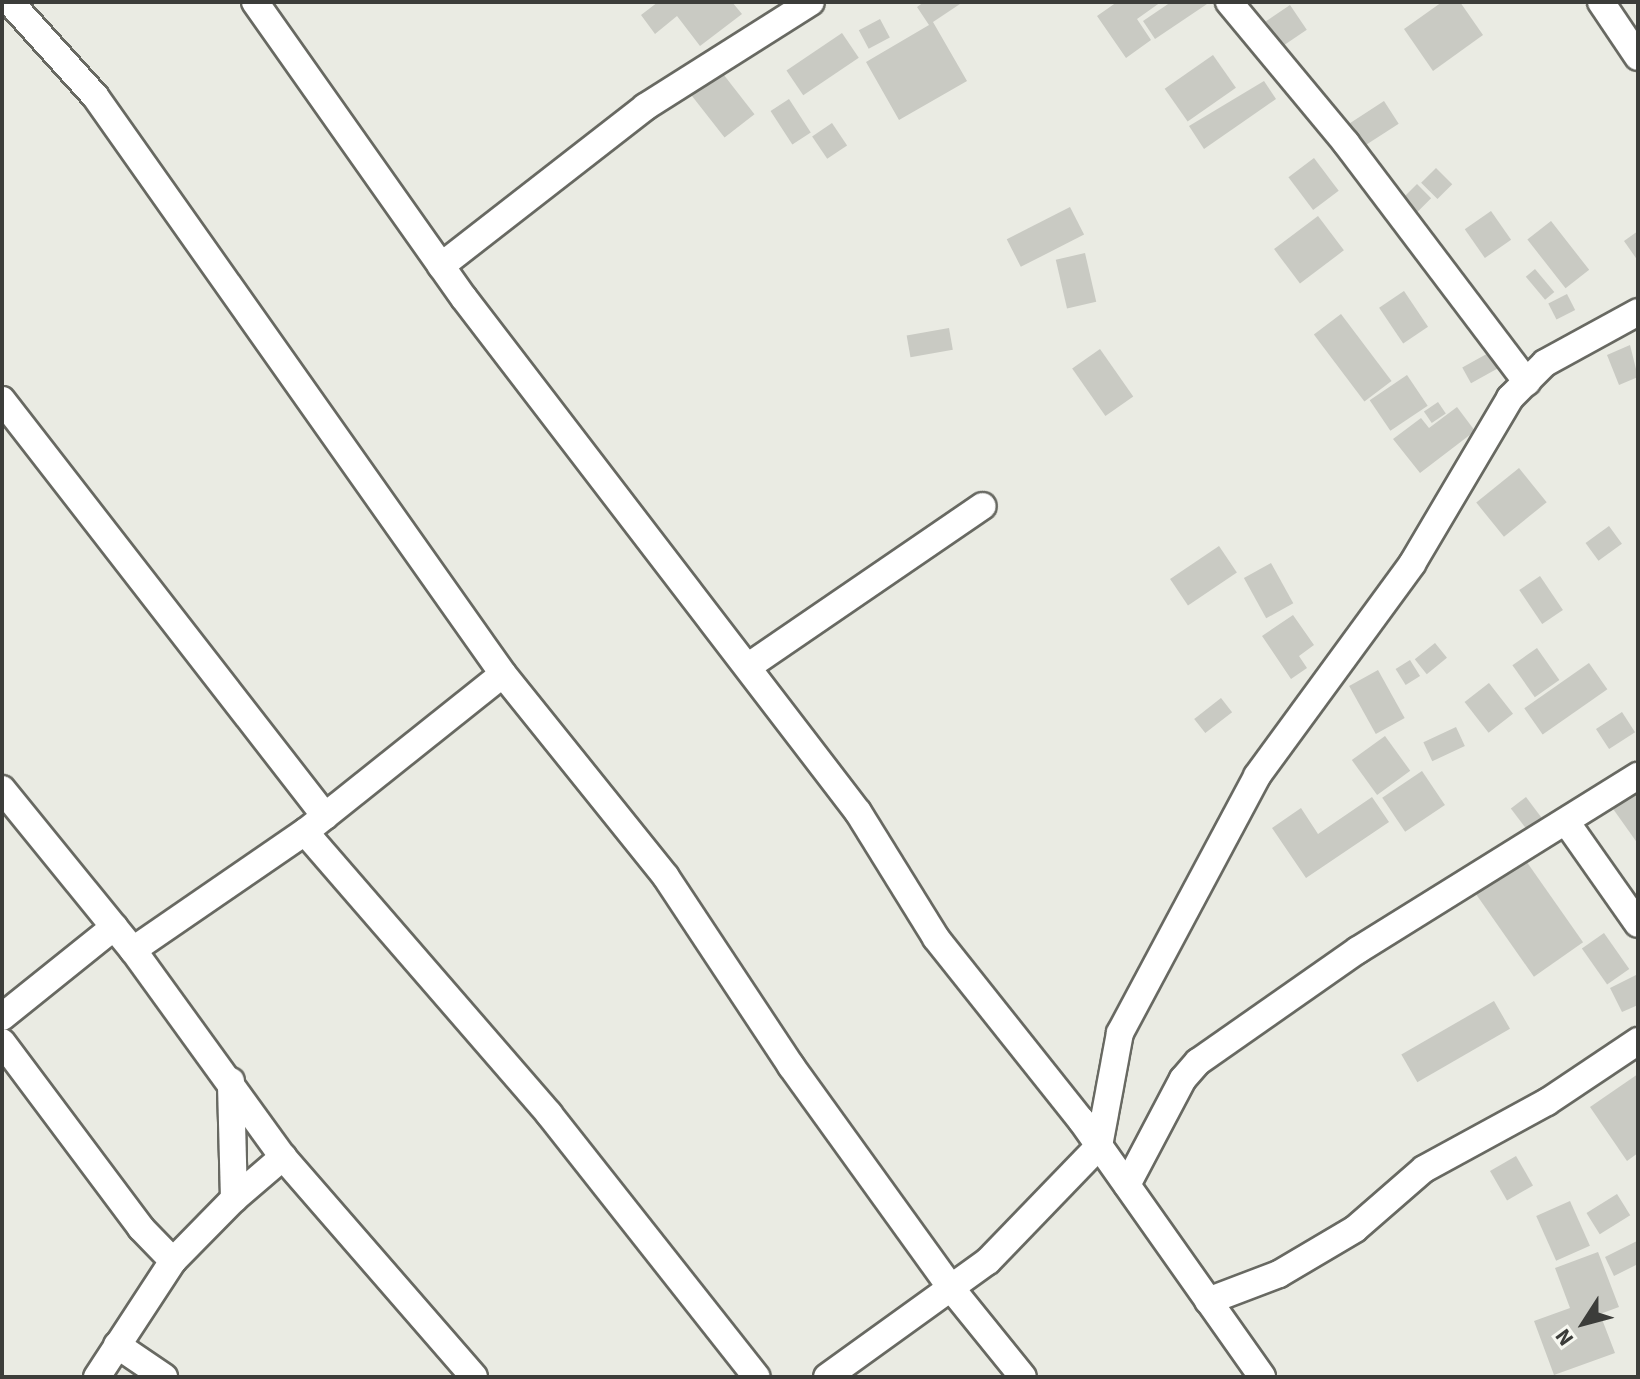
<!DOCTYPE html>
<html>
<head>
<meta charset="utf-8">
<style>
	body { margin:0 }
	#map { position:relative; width:1640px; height:1379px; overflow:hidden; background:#eaebe3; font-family:"Source Sans 3",sans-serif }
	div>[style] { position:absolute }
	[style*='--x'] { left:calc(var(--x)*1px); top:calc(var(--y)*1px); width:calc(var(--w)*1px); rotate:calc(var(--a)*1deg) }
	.building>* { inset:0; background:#c9cac3; transform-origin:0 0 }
	.roads { filter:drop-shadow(2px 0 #686962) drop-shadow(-2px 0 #686962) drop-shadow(0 2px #686962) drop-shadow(0 -2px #686962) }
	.street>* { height:26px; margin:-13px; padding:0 13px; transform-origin:13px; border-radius:13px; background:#fff }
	span { translate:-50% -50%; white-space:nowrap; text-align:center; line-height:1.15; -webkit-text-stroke:6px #f7f8f1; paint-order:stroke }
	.frame { position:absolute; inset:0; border:4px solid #3c3d3a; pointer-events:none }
	.north { position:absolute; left:1544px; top:1283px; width:80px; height:80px; -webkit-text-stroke:6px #f7f8f1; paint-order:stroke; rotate:234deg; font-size:22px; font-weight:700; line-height:32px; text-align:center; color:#3c3d3a }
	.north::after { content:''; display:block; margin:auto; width:28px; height:36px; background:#3c3d3a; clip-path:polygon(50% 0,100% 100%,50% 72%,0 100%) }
</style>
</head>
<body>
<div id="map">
	<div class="building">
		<i style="clip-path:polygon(658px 2px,732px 2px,742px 14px,700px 46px,677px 16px,655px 34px,641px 15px)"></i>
		<i style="clip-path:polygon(924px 2px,963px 2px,933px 22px,967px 81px,899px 120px,866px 62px,929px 25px,917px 7px)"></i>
		<i style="clip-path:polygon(1117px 2px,1161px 2px,1137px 19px,1151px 40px,1126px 58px,1097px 16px)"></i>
		<i style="clip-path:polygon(1171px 2px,1210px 2px,1155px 39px,1143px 21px)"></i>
		<i style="clip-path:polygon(1442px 2px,1460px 2px,1483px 35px,1433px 71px,1404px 29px)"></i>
		<i style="left:1290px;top:5px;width:30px;height:29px;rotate:56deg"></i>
		<i style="left:880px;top:19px;width:21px;height:24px;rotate:62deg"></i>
		<i style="left:842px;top:33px;width:30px;height:67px;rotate:56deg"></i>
		<i style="left:1213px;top:55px;width:40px;height:59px;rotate:55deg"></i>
		<i style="left:720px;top:70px;width:56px;height:38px;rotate:52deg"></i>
		<i style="clip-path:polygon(1264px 81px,1276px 99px,1204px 149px,1189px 126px)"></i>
		<i style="left:789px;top:99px;width:40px;height:22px;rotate:57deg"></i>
		<i style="left:1384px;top:101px;width:27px;height:43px;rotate:57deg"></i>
		<i style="left:832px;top:123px;width:27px;height:24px;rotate:56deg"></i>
		<i style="left:1314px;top:158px;width:41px;height:32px;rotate:53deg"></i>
		<i style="left:1436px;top:168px;width:23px;height:21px;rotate:45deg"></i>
		<i style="left:1417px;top:184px;width:20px;height:23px;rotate:45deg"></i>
		<i style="left:1070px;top:207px;width:31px;height:71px;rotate:63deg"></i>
		<i style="left:1491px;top:211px;width:35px;height:32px;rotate:55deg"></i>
		<i style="left:1318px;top:216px;width:43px;height:55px;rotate:53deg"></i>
		<i style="left:1551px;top:221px;width:62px;height:30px;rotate:52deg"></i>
		<i style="clip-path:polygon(1638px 231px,1638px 261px,1624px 241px)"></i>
		<i style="left:1085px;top:253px;width:50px;height:30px;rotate:77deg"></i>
		<i style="left:1535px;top:269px;width:30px;height:12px;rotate:50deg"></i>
		<i style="left:1404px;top:291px;width:43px;height:30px;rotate:56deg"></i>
		<i style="left:1567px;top:294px;width:18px;height:21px;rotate:63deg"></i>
		<i style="left:1341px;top:314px;width:84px;height:34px;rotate:53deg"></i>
		<i style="left:949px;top:328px;width:22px;height:43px;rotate:80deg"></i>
		<i style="clip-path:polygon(1630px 345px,1638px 377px,1619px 385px,1607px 355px)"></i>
		<i style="left:1100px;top:349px;width:58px;height:34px;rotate:55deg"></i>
		<i style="left:1492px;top:351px;width:18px;height:34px;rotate:61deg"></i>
		<i style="left:1407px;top:375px;width:37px;height:45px;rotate:56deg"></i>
		<i style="left:1438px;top:402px;width:14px;height:17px;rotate:56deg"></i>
		<i style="clip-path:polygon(1457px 407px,1475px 431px,1420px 473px,1393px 439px,1421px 418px,1429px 428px)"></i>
		<i style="left:1519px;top:468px;width:44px;height:55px;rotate:51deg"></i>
		<i style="left:1609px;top:526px;width:22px;height:29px;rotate:54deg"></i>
		<i style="left:1219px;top:546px;width:32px;height:59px;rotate:56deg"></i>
		<i style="left:1271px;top:563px;width:46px;height:31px;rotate:61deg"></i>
		<i style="left:1540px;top:576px;width:41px;height:25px;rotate:56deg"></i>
		<i style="clip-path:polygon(1293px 615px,1314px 645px,1299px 656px,1307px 668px,1291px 679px,1262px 636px)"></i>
		<i style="left:1435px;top:643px;width:19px;height:26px;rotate:51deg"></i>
		<i style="left:1537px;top:648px;width:39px;height:30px;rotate:55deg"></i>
		<i style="left:1410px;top:660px;width:19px;height:17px;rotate:58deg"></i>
		<i style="left:1589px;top:663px;width:32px;height:79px;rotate:55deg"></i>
		<i style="left:1378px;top:670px;width:55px;height:33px;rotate:61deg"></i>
		<i style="left:1489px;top:683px;width:39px;height:31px;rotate:52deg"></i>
		<i style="left:1221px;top:698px;width:18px;height:34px;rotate:52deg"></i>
		<i style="left:1622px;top:712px;width:24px;height:31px;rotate:57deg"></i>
		<i style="left:1456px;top:727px;width:21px;height:36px;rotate:65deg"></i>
		<i style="left:1385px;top:736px;width:43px;height:41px;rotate:54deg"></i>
		<i style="left:1422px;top:771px;width:41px;height:48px;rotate:56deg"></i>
		<i style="clip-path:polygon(1635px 791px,1638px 795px,1638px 844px,1611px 806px)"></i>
		<i style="clip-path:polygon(1372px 797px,1389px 822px,1306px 878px,1272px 828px,1301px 808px,1318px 834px)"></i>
		<i style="left:1526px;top:797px;width:30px;height:19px;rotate:53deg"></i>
		<i style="left:1524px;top:858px;width:103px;height:60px;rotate:55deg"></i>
		<i style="left:1604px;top:933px;width:44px;height:27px;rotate:55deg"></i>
		<i style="clip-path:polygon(1638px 974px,1638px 1005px,1622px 1012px,1610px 988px)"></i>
		<i style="left:1494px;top:1001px;width:32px;height:107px;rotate:60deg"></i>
		<i style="clip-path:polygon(1638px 1074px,1638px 1153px,1627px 1161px,1590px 1107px)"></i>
		<i style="left:1516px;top:1156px;width:34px;height:30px;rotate:60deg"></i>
		<i style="left:1617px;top:1194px;width:25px;height:36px;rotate:58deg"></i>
		<i style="left:1570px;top:1201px;width:49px;height:37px;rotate:66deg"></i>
		<i style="clip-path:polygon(1637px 1241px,1638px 1264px,1614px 1276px,1605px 1257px)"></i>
		<i style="clip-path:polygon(1598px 1252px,1619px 1307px,1600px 1314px,1615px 1353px,1554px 1375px,1534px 1321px,1570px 1308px,1555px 1268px)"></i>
	</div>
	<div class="roads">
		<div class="street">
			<i style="--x:10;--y:2;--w:127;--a:47.9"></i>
			<i style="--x:95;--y:96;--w:707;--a:54.78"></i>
			<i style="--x:503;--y:674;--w:260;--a:51.2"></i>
			<i style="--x:666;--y:877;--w:227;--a:56.5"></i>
			<i style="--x:791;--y:1066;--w:274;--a:54.2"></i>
			<i style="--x:951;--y:1288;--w:114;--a:51"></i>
			<i style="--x:255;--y:2;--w:362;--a:54.8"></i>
			<i style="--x:464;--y:298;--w:648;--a:52.53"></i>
			<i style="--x:858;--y:812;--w:148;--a:58.2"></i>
			<i style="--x:936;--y:938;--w:233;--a:51.5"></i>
			<i style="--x:1081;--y:1120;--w:314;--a:54.8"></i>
			<i style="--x:1229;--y:2;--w:183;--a:50.3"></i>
			<i style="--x:1346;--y:143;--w:300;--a:52.9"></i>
			<i style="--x:1601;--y:2;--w:66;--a:56.1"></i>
			<i style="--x:441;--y:266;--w:259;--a:-37.9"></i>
			<i style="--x:645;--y:107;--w:196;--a:-32.3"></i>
			<i style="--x:2;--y:400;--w:527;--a:52.17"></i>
			<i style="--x:749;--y:666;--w:283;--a:-34.4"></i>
			<i style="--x:2;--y:789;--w:208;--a:50.9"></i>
			<i style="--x:133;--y:950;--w:256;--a:54.1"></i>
			<i style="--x:283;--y:1157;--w:291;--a:49"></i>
			<i style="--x:1567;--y:823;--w:123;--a:54.9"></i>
			<i style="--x:305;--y:832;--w:373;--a:49.1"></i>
			<i style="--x:549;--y:1114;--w:335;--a:51.7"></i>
			<i style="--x:133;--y:950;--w:209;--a:-34.5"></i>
			<i style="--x:305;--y:832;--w:253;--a:-38.6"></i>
			<i style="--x:2;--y:1017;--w:144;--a:-38.8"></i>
			<i style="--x:2;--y:1042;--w:232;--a:53.2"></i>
			<i style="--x:141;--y:1228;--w:46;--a:45.9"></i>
			<i style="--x:1127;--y:1185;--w:120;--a:-62.2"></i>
			<i style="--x:1183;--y:1079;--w:23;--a:-49"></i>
			<i style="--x:1198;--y:1062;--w:195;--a:-35"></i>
			<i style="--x:1358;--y:950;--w:330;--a:-31.9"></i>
			<i style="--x:234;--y:1199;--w:65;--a:-40.6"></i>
			<i style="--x:1208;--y:1301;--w:76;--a:-20.8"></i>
			<i style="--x:1279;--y:1274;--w:88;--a:-30.6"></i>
			<i style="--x:1355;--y:1229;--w:91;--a:-41"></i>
			<i style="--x:1424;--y:1169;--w:140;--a:-28.6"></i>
			<i style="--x:1547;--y:1102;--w:110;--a:-33.8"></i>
			<i style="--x:117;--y:1345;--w:57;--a:34.2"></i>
			<i style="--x:97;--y:1377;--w:139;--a:-56.8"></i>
			<i style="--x:173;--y:1261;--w:87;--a:-45.5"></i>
			<i style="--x:234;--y:1199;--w:118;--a:-91.5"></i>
			<i style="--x:827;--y:1377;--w:198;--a:-35.8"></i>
			<i style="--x:988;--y:1261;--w:160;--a:-46"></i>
			<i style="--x:1099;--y:1146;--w:115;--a:-79.5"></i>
			<i style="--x:1120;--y:1033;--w:291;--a:-61.9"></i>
			<i style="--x:1257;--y:776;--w:263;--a:-53.8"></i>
			<i style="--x:1412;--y:564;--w:193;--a:-59.4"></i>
			<i style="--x:1510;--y:398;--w:49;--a:-45"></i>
			<i style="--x:1545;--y:363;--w:106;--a:-28.7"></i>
		</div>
	</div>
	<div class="frame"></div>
	<div class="north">N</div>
</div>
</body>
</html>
